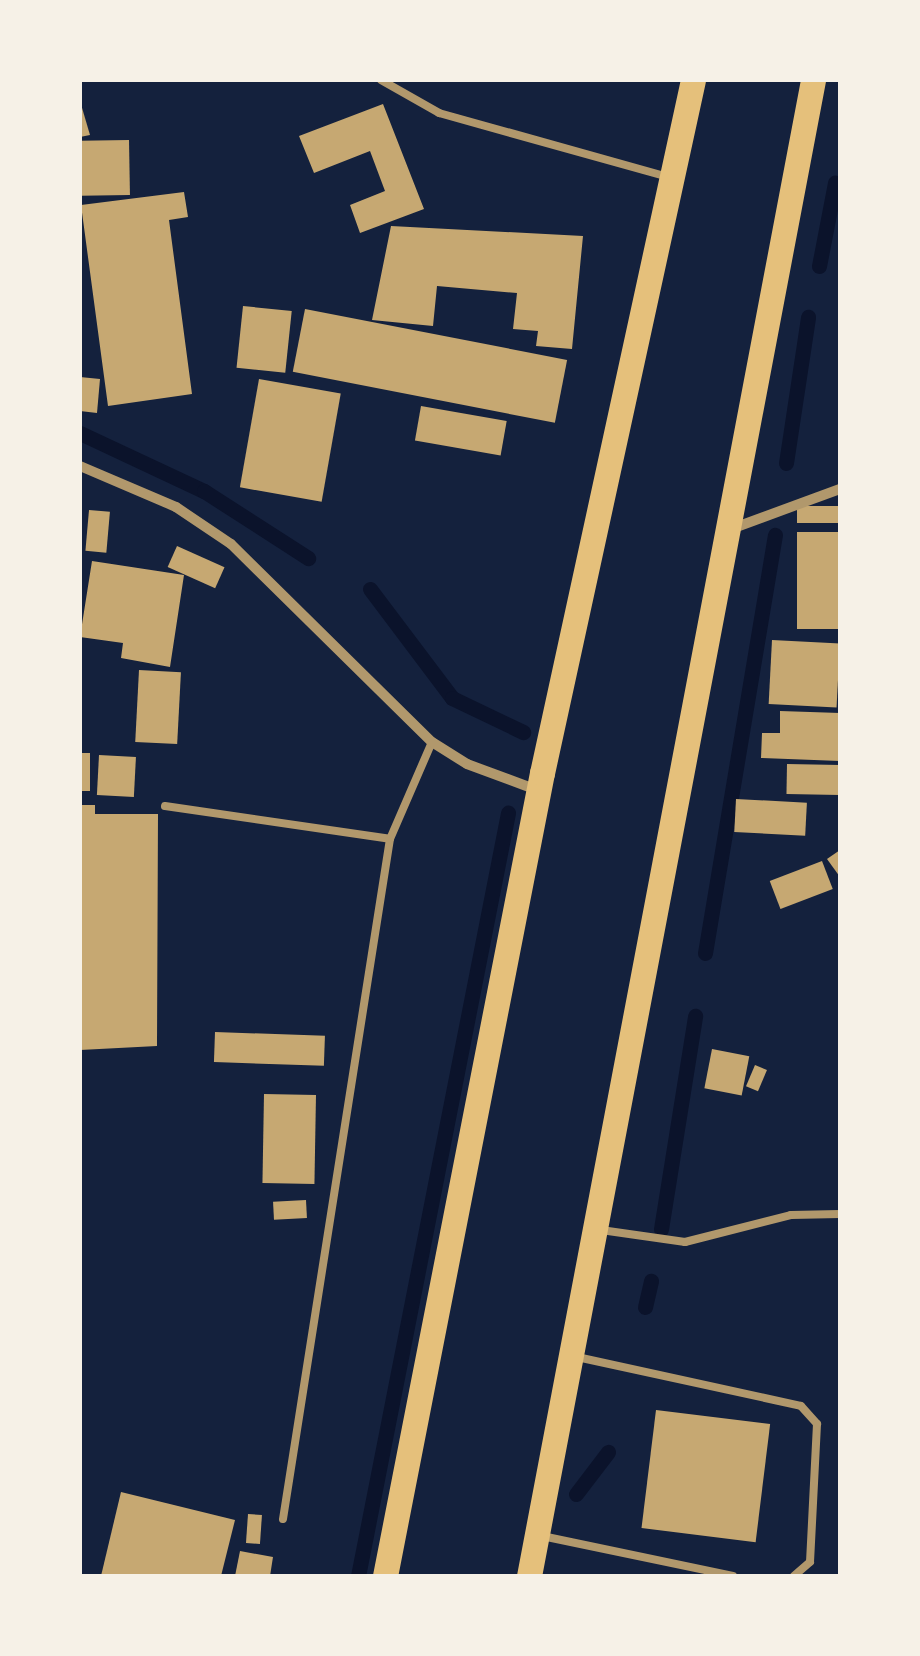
<!DOCTYPE html>
<html>
<head>
<meta charset="utf-8">
<style>
	body { margin:0 }
	#map { position:relative; width:920px; height:1656px; overflow:hidden; background:#14213d; font-family:Arial,sans-serif }
	div>[style] { position:absolute }
	[style*='--x'] { left:calc(var(--x)*1px); top:calc(var(--y)*1px); width:calc(var(--w)*1px); rotate:calc(var(--a)*1deg) }
	.stream>* { height:15px; margin:-7.5px; padding:0 7.5px; transform-origin:7.5px; border-radius:7.5px; background:#0b132b }
	.building>* { inset:0; background:#c6a872; transform-origin:0 0 }
	.service>* { height:8px; margin:-4px; padding:0 4px; transform-origin:4px; border-radius:4px; background:#b1986c }
	.minor>* { height:10px; margin:-5px; padding:0 5px; transform-origin:5px; border-radius:5px; background:#b1986c }
	.primary>* { height:25px; margin:-12.5px; padding:0 12.5px; transform-origin:12.5px; border-radius:12.5px; background:#e5c07b }
	span { translate:-50% -50%; white-space:nowrap; text-align:center; line-height:1.15; -webkit-text-stroke:8px #f6f1e7; paint-order:stroke }
	.frame { position:absolute; inset:0; border:82px solid #f6f1e7; pointer-events:none }
</style>
</head>
<body>
<div id="map">
	<div class="stream">
		<i style="--x:819;--y:266;--w:85;--a:-79.1"></i>
		<i style="--x:80;--y:433;--w:137;--a:25.1"></i>
		<i style="--x:204;--y:491;--w:124;--a:32.8"></i>
		<i style="--x:786;--y:463;--w:148;--a:-81.4"></i>
		<i style="--x:370;--y:589;--w:136;--a:53"></i>
		<i style="--x:452;--y:698;--w:79;--a:25.6"></i>
		<i style="--x:705;--y:953;--w:424;--a:-80.5"></i>
		<i style="--x:661;--y:1229;--w:216;--a:-80.9"></i>
		<i style="--x:645;--y:1307;--w:27;--a:-77"></i>
		<i style="--x:576;--y:1494;--w:53;--a:-52.7"></i>
		<i style="--x:358;--y:1576;--w:778;--a:-78.88"></i>
	</div>
	<div class="building">
		<i style="clip-path:polygon(80px 101px,90px 135px,80px 137px)"></i>
		<i style="clip-path:polygon(383px 104px,424px 209px,360px 233px,350px 205px,385px 191px,370px 151px,314px 173px,299px 136px)"></i>
		<i style="left:129px;top:140px;width:55px;height:49px;rotate:89deg"></i>
		<i style="clip-path:polygon(184px 192px,188px 217px,169px 220px,192px 394px,108px 406px,81px 205px)"></i>
		<i style="clip-path:polygon(391px 226px,583px 236px,572px 349px,536px 346px,538px 331px,513px 329px,517px 293px,437px 286px,433px 326px,372px 320px)"></i>
		<i style="left:243px;top:306px;width:49px;height:62px;rotate:6deg"></i>
		<i style="left:305px;top:309px;width:267px;height:64px;rotate:11deg"></i>
		<i style="clip-path:polygon(80px 377px,100px 379px,97px 413px,80px 411px)"></i>
		<i style="left:259px;top:379px;width:83px;height:110px;rotate:10deg"></i>
		<i style="left:421px;top:406px;width:87px;height:35px;rotate:10deg"></i>
		<i style="left:840px;top:506px;width:17px;height:43px;rotate:90deg"></i>
		<i style="left:89px;top:510px;width:21px;height:41px;rotate:5deg"></i>
		<i style="left:840px;top:532px;width:97px;height:43px;rotate:90deg"></i>
		<i style="left:177px;top:546px;width:52px;height:23px;rotate:24deg"></i>
		<i style="clip-path:polygon(92px 561px,184px 575px,170px 667px,121px 658px,123px 643px,80px 637px)"></i>
		<i style="left:772px;top:640px;width:68px;height:64px;rotate:3deg"></i>
		<i style="left:139px;top:670px;width:42px;height:72px;rotate:3deg"></i>
		<i style="clip-path:polygon(780px 711px,840px 713px,840px 761px,761px 758px,762px 733px,780px 733px)"></i>
		<i style="left:80px;top:753px;width:10px;height:38px"></i>
		<i style="left:99px;top:755px;width:37px;height:40px;rotate:3deg"></i>
		<i style="left:787px;top:764px;width:53px;height:30px;rotate:1deg"></i>
		<i style="left:736px;top:799px;width:71px;height:33px;rotate:3deg"></i>
		<i style="clip-path:polygon(80px 805px,95px 805px,95px 814px,158px 814px,157px 1046px,80px 1050px)"></i>
		<i style="clip-path:polygon(840px 850px,840px 877px,827px 859px)"></i>
		<i style="left:822px;top:861px;width:30px;height:56px;rotate:69deg"></i>
		<i style="left:215px;top:1032px;width:110px;height:30px;rotate:2deg"></i>
		<i style="left:712px;top:1049px;width:38px;height:40px;rotate:11deg"></i>
		<i style="left:755px;top:1065px;width:13px;height:23px;rotate:23deg"></i>
		<i style="left:264px;top:1094px;width:52px;height:89px;rotate:1deg"></i>
		<i style="left:306px;top:1200px;width:18px;height:33px;rotate:87deg"></i>
		<i style="left:656px;top:1410px;width:115px;height:119px;rotate:7deg"></i>
		<i style="clip-path:polygon(121px 1492px,235px 1520px,221px 1576px,101px 1576px)"></i>
		<i style="left:248px;top:1514px;width:14px;height:29px;rotate:4deg"></i>
		<i style="clip-path:polygon(240px 1551px,273px 1557px,270px 1576px,235px 1576px)"></i>
	</div>
	<div class="service">
		<i style="--x:381;--y:80;--w:67;--a:29.6"></i>
		<i style="--x:439;--y:113;--w:238;--a:15.6"></i>
		<i style="--x:165;--y:806;--w:227;--a:8.3"></i>
		<i style="--x:601;--y:1230;--w:85;--a:8.1"></i>
		<i style="--x:685;--y:1242;--w:109;--a:-14.3"></i>
		<i style="--x:791;--y:1215;--w:49;--a:-1.2"></i>
		<i style="--x:577;--y:1357;--w:229;--a:12.3"></i>
		<i style="--x:801;--y:1406;--w:24;--a:48"></i>
		<i style="--x:817;--y:1424;--w:138;--a:92.9"></i>
		<i style="--x:810;--y:1562;--w:21;--a:139"></i>
		<i style="--x:283;--y:1519;--w:688;--a:-81.06"></i>
		<i style="--x:390;--y:839;--w:106;--a:-66.6"></i>
		<i style="--x:542;--y:1536;--w:195;--a:11.8"></i>
	</div>
	<div class="minor">
		<i style="--x:80;--y:466;--w:104;--a:23.1"></i>
		<i style="--x:176;--y:507;--w:66;--a:33.9"></i>
		<i style="--x:231;--y:544;--w:282;--a:44.6"></i>
		<i style="--x:432;--y:742;--w:41;--a:32.2"></i>
		<i style="--x:467;--y:764;--w:69;--a:20.3"></i>
		<i style="--x:532;--y:788;--w:7;--a:-56"></i>
		<i style="--x:731;--y:529;--w:116;--a:-20.2"></i>
	</div>
	<div class="primary">
		<i style="--x:385;--y:1576;--w:818;--a:-78.94"></i>
		<i style="--x:542;--y:773;--w:709;--a:-77.71"></i>
		<i style="--x:529;--y:1576;--w:1523;--a:-79.25"></i>
	</div>
	<div class="frame"></div>
</div>
</body>
</html>
